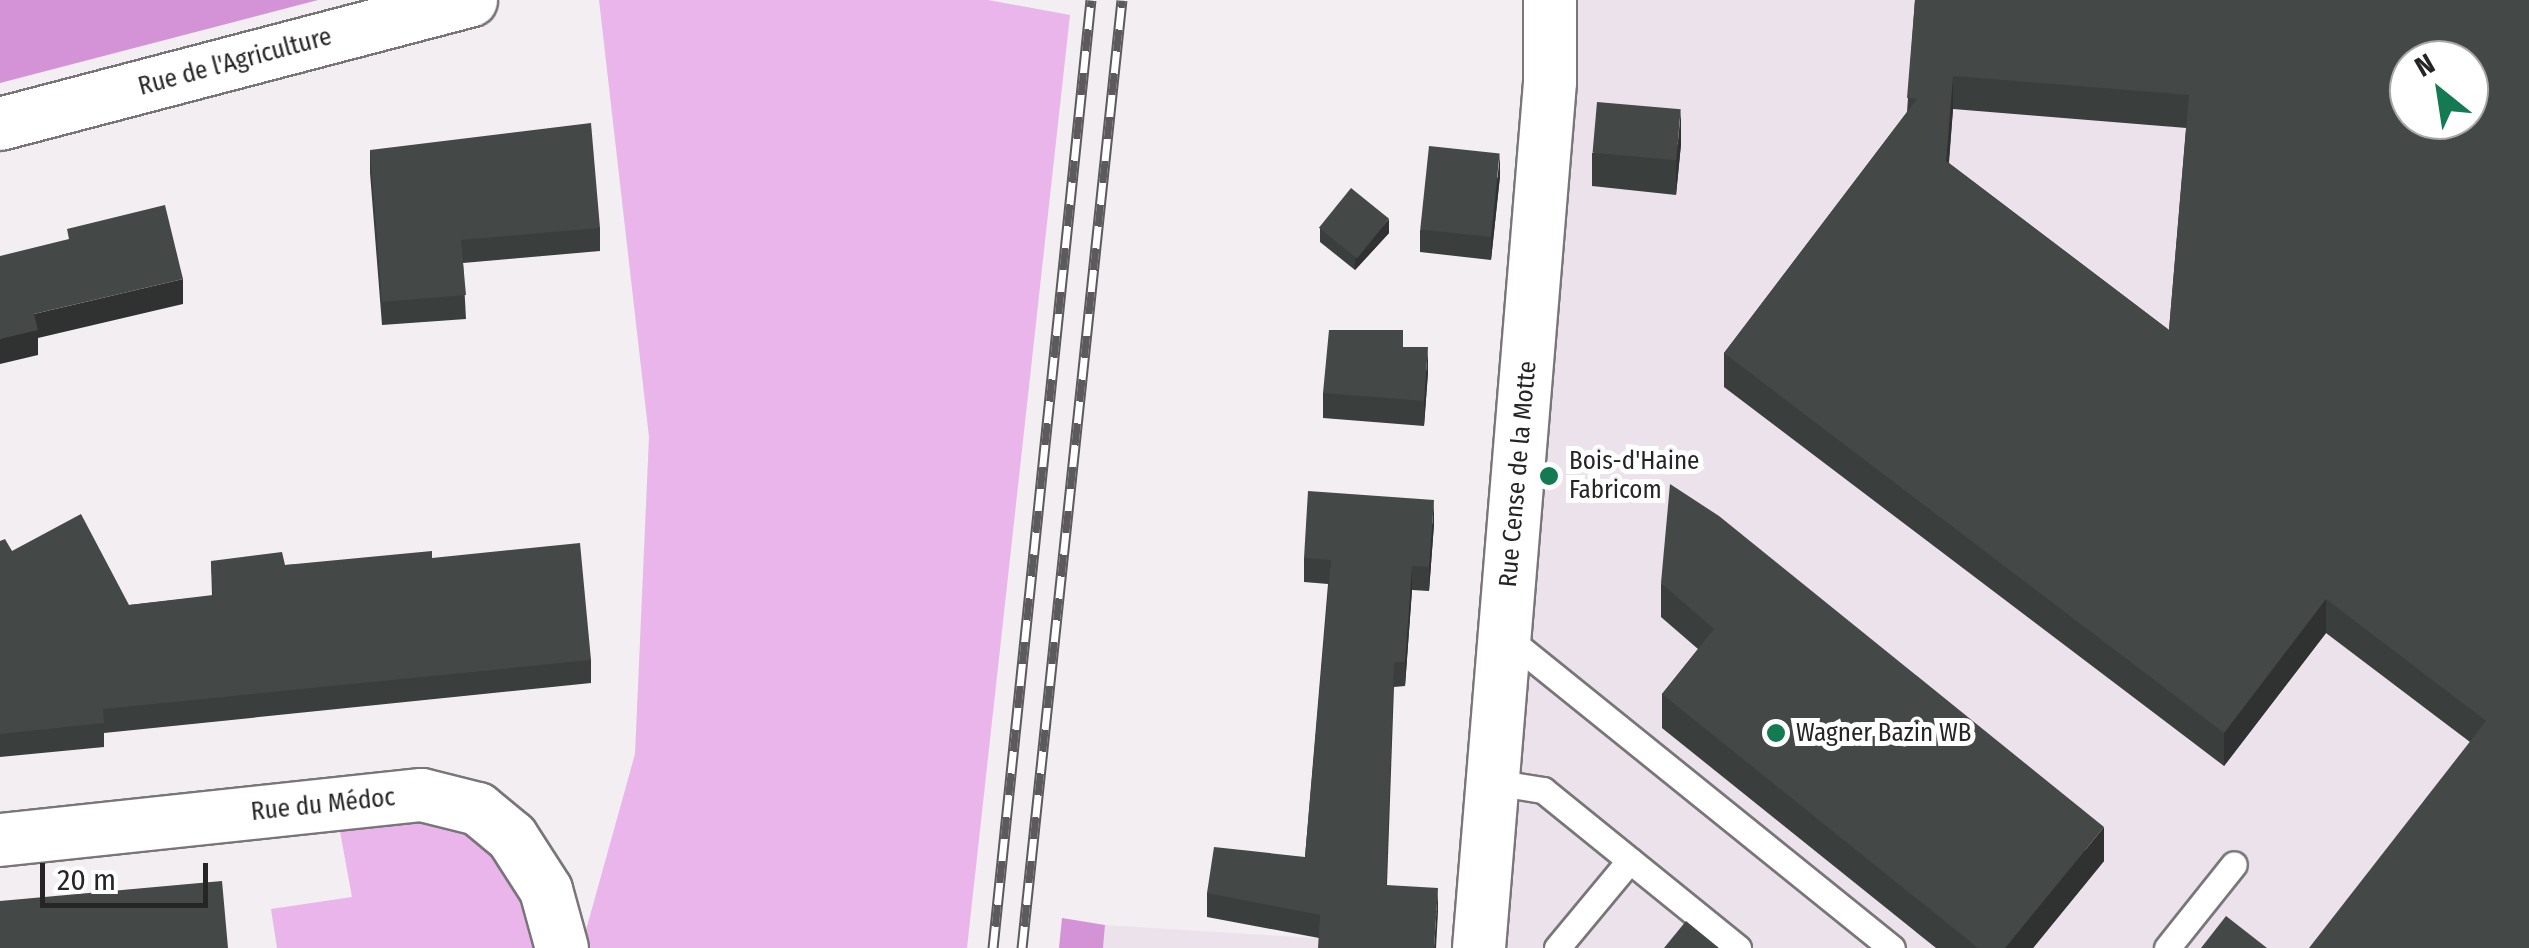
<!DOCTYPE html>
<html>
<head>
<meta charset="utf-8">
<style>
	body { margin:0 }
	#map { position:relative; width:2529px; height:948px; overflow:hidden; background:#f2eef2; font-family:"Fira Sans Condensed",sans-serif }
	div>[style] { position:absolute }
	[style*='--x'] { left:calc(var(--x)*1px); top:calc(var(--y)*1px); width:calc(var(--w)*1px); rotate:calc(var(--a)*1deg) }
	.built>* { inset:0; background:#ebe2ec }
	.green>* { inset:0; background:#e9b5ea }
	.forest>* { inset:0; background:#d393d6 }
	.roads { filter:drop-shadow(2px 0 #797679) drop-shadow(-2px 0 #797679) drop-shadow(0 2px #797679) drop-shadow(0 -2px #797679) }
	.service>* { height:25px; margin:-12.5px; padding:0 12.5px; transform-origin:12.5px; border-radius:12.5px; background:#fff }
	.minor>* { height:52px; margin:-26px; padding:0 26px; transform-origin:26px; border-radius:26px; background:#fff }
	.rail>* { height:11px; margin-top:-5.5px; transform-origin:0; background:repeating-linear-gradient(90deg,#fff 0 22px,#5c5a5c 0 44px); box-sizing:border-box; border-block:2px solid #5c5a5c }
	.wall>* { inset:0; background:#3a3e3c }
	.shaded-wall>* { inset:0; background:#303231 }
	.building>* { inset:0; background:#444846; transform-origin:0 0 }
	.dots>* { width:28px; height:28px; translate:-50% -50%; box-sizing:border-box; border:5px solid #fff; border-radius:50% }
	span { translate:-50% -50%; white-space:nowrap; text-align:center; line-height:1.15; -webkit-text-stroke:10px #fff; paint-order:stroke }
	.street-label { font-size:25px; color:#262526 }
	.poi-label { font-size:25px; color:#262526 }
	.left { translate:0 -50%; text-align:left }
	.north { position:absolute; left:2389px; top:40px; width:100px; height:100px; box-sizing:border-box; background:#fff; border:2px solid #a8a8a8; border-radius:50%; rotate:330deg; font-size:28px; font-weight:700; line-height:40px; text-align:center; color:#262526 }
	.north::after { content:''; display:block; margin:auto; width:35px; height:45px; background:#137a53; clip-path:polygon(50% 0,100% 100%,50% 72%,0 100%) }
	.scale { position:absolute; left:40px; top:863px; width:168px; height:45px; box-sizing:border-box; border:5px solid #262526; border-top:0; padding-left:12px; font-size:30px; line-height:35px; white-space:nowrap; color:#262526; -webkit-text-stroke:8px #fff; paint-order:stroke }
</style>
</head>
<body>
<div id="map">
	<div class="built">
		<i style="clip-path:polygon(evenodd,1550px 0,2184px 0,2529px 31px,2529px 948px,1479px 948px,1550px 0,2409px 60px,2469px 60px,2469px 120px,2409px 120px,2409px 60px)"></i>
		<i style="clip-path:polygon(1105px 925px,1328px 939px,1327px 948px,1103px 948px)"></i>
	</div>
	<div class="green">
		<i style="clip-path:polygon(599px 0,988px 0,1070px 15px,967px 948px,581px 948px,635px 754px,649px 437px)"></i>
		<i style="clip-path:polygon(335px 804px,478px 809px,562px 948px,277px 948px,271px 909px,352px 897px)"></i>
	</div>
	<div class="forest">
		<i style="clip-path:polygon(0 0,318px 0,0 83px)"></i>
		<i style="clip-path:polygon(1062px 918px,1105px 925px,1103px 948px,1059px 948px)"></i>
	</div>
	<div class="roads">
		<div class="service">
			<i style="--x:1505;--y:636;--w:497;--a:38.9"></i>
			<i style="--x:1493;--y:782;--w:51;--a:9.1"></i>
			<i style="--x:1543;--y:790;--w:251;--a:39"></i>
			<i style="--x:1557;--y:948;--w:114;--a:-50.3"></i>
			<i style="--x:2167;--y:948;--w:107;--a:-51.4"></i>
		</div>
		<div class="minor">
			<i style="--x:0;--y:124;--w:487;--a:-14.7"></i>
			<i style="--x:0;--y:840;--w:424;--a:-6.1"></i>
			<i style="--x:422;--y:795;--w:58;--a:14"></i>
			<i style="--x:478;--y:809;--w:44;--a:39.5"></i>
			<i style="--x:512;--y:837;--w:63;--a:57.3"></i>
			<i style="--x:546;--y:890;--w:60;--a:74.6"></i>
			<i style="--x:1479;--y:948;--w:869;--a:-85.31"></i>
			<i style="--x:1550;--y:82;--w:82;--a:-90"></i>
		</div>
	</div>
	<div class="rail">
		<i style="--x:993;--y:948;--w:953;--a:-84.1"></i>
		<i style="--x:1022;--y:948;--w:953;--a:-83.98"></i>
	</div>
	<div class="wall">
		<i style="clip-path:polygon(evenodd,1915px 0,2529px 0,2529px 948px,2470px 742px,2326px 633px,2224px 766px,1724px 387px,1724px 353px,1907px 112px,1915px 0,1953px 109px,2186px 128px,2169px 330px,1949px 163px,1953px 109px)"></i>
		<i style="clip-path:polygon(1681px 144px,1676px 195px,1592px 186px,1592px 153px)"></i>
		<i style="clip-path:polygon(370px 150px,600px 228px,600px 251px,463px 263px,466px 319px,382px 325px,370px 173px)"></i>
		<i style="clip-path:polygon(1500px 176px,1491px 260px,1420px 252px,1420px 230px)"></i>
		<i style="clip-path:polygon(1320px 228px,1389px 233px,1355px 270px,1320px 242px)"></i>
		<i style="clip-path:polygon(1403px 347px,1428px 372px,1424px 426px,1323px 418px,1323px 393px)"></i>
		<i style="clip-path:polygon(1434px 524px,1429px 591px,1412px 590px,1405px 686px,1394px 687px,1387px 885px,1438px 912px,1319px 938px,1207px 917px,1207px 893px,1305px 857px,1328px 584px,1304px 582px,1304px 558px)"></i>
		<i style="clip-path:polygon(0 541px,12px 551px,129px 605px,212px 596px,211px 561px,285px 565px,432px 558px,591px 660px,591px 683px,104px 733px,104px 747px,0 757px)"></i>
		<i style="clip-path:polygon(1661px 583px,2104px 861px,2033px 948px,1936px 948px,1662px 728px,1662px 694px,1698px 649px,1661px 617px)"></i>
	</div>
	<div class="shaded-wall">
		<i style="clip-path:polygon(1953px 76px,1953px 109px,1946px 195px,1946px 161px)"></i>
		<i style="clip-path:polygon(1681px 110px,1681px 144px,1676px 195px,1676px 161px)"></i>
		<i style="clip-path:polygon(1500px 154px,1500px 176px,1491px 260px,1491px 238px)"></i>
		<i style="clip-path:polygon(1389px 219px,1389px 233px,1355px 270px,1355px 257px)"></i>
		<i style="clip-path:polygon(183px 279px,183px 304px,38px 338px,38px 355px,0 364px,0 339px,34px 314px)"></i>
		<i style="clip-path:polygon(1428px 347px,1428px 372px,1424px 426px,1424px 401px)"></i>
		<i style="clip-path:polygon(1434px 500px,1434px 524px,1429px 591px,1429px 567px)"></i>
		<i style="clip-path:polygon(1412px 566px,1412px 590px,1405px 686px,1405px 662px)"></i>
		<i style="clip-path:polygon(2326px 599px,2326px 633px,2224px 766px,2224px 733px)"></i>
		<i style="clip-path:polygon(2104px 827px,2104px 861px,2033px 948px,2005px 948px)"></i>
		<i style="clip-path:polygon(1438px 888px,1438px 912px,1436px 948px,1434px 948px)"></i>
	</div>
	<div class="building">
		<i style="clip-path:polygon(evenodd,1915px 0,2529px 0,2529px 948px,2309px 948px,2486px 721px,2326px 599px,2224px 733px,1724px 353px,1917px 99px,1907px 98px,1915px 0,2409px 60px,2469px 60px,2469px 120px,2409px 120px,2409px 60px,1915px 0,1953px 76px,2189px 95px,2169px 330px,1946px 161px,1953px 76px)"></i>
		<i style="left:1597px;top:102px;width:84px;height:51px;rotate:5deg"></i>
		<i style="clip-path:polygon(591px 123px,600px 228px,461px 240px,466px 295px,382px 302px,370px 150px)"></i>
		<i style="left:1429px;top:146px;width:71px;height:84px;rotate:6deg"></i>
		<i style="left:1351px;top:188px;width:49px;height:51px;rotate:39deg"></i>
		<i style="clip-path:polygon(165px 205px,183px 279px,34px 314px,38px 330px,0 339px,0 256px,69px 239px,67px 229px)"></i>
		<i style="clip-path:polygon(1329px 330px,1403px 330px,1403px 347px,1428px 347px,1424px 401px,1323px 393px)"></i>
		<i style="clip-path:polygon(1670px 484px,1719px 516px,2104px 827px,2005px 948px,1978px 948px,1662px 694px,1714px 629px,1661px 583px)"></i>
		<i style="clip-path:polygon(1308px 491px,1434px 500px,1429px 567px,1412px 566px,1405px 662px,1394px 662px,1386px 885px,1438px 888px,1434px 948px,1318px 948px,1320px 915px,1207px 893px,1214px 847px,1305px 857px,1331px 560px,1304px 558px)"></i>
		<i style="clip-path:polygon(81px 514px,129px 605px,213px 595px,211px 561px,282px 552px,285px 565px,432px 551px,432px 558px,580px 543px,591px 660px,103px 709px,104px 723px,0 734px,0 541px,5px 539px,12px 551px)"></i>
		<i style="clip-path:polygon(222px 881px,228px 948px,0 948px,0 901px)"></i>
		<i style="clip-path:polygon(2226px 916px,2267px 948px,2201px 948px)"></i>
		<i style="clip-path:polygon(1686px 921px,1719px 948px,1664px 948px)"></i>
	</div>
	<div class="dots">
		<i style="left:1549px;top:476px;background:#137a53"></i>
		<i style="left:1776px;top:733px;background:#137a53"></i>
	</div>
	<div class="street-label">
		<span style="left:235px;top:62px;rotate:-15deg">Rue de l'Agriculture</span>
		<span style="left:1518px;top:474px;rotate:-85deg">Rue Cense de la Motte</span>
		<span style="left:323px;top:805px;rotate:-6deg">Rue du Médoc</span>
	</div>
	<div class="poi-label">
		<span class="left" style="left:1569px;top:476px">Bois-d'Haine<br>Fabricom</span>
		<span class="left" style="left:1796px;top:733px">Wagner Bazin WB</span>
	</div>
	<div class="north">N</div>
	<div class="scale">20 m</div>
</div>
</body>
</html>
